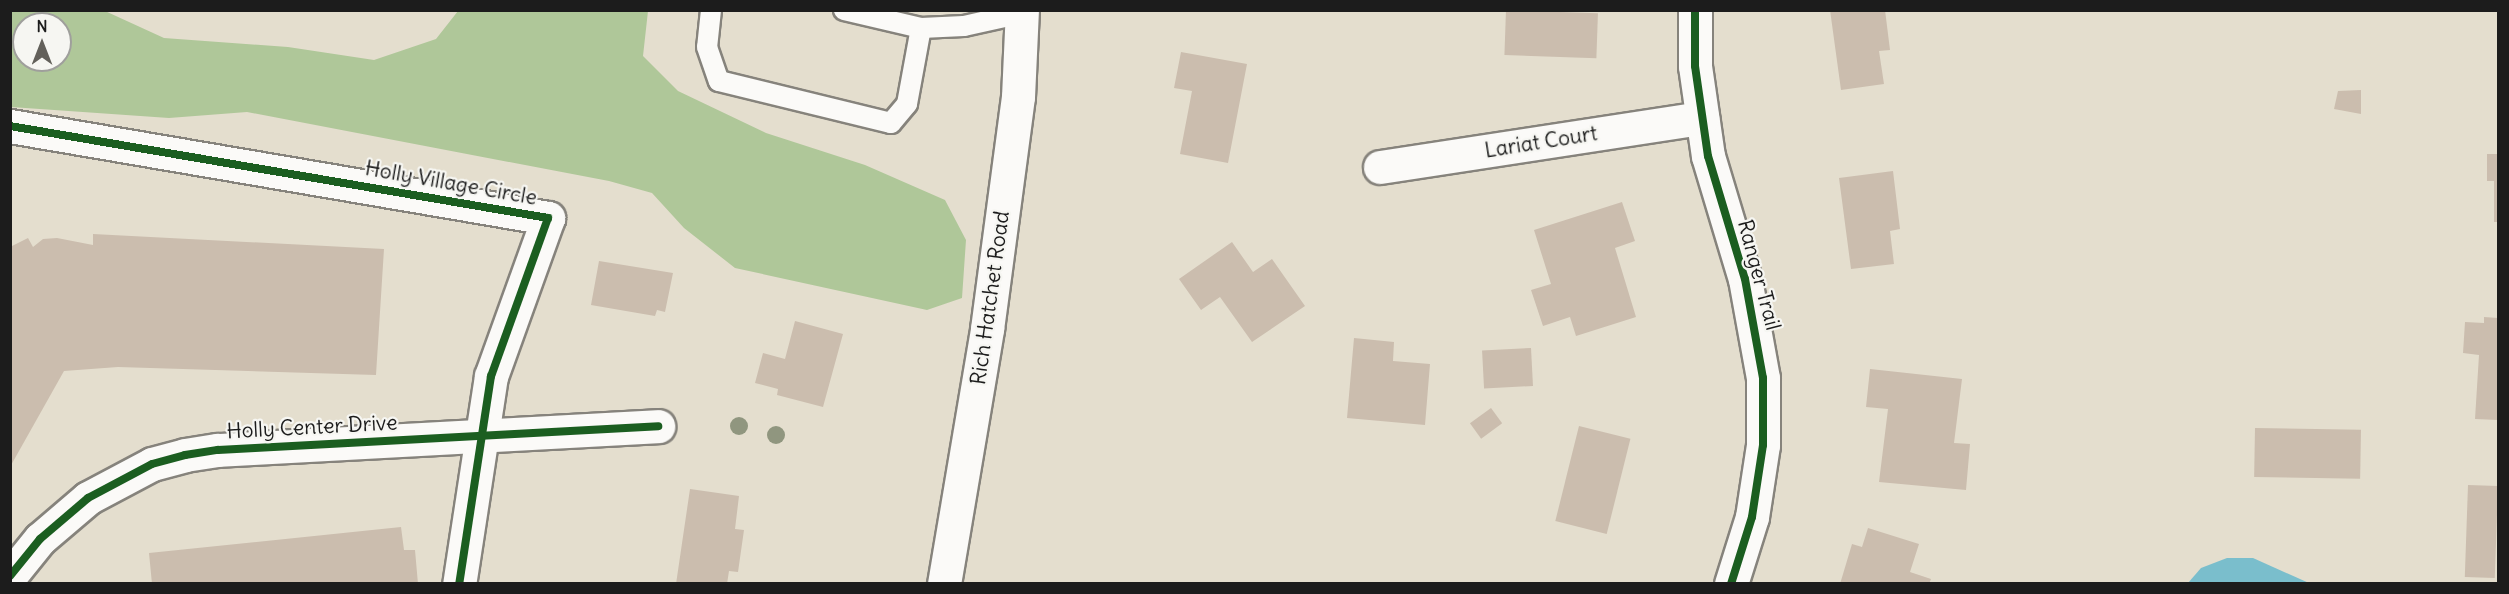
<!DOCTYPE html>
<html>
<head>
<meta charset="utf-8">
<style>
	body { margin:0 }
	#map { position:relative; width:2509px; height:594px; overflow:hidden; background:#e4dece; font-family:Delius,sans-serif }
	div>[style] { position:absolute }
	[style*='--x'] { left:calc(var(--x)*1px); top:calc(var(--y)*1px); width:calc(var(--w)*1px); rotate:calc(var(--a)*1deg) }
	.forest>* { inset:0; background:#afc799 }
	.water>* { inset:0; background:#7abecc }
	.building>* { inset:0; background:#cbbdae; transform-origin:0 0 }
	.roads { filter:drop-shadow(2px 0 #86837c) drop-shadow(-2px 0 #86837c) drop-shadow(0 2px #86837c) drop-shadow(0 -2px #86837c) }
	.service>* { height:20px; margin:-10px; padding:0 10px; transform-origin:10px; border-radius:10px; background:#fbfaf8 }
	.minor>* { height:33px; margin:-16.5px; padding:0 16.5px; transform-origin:16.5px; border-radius:16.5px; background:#fbfaf8 }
	.tertiary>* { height:33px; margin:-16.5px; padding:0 16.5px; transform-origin:16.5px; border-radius:16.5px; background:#fbfaf8 }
	.cycleway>* { height:8px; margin:-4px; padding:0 4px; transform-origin:4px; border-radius:4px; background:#1b5e20 }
	.trees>* { width:18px; height:18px; margin:-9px; border-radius:50%; background:#90967f }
	span { translate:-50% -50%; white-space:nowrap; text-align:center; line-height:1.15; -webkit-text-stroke:4.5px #f6f6f2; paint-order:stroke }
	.street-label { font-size:21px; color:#1c1c1c }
	.frame { position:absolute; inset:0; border:12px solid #1c1c1c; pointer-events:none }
	.north { position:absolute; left:12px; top:12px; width:60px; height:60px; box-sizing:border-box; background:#f6f6f2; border:2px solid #9f9f9c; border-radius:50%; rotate:0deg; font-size:16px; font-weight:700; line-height:24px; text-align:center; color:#1c1c1c }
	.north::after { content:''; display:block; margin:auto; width:21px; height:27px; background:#62605a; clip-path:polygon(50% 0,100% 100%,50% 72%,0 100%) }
</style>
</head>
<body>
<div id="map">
	<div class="forest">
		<i style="clip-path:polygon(evenodd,10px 11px,105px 11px,164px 38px,288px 47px,374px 60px,436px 39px,458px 11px,648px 11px,643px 56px,678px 91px,766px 133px,865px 165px,945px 200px,966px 240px,962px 298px,927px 310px,735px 268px,684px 228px,652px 193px,609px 181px,247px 112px,169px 118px,11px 107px,10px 11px,24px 24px,60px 24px,60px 60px,24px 60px,24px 24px)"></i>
	</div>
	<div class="water">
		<i style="clip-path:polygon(2227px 558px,2253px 558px,2309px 583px,2188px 583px,2201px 568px)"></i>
	</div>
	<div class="building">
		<i style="left:1506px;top:10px;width:92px;height:45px;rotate:2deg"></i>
		<i style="clip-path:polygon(1830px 10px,1885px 10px,1890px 50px,1879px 51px,1884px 84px,1841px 90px)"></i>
		<i style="clip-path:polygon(1181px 52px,1247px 64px,1228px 163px,1180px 154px,1192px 91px,1174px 88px)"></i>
		<i style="clip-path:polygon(2361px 90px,2361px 114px,2334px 109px,2338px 91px)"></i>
		<i style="clip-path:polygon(2487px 154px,2498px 154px,2498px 222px,2494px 222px,2494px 181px,2487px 181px)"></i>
		<i style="clip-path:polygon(1893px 171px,1900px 229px,1890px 231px,1894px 264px,1851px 269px,1839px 178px)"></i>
		<i style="clip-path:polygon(1622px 202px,1635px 241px,1615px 248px,1636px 317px,1576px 336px,1570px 317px,1543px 326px,1531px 290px,1551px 284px,1534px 230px)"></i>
		<i style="clip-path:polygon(93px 234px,384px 249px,376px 375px,118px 367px,64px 371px,10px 467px,10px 247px,28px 238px,33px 247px,43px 239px,57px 238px,93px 245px)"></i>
		<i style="clip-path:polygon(1232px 242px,1253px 272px,1272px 259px,1305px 306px,1252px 342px,1220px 297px,1201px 310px,1179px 279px)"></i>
		<i style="clip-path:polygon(599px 261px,673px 273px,665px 312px,657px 310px,655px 316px,591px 305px)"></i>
		<i style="clip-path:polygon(2484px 317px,2498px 318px,2498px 420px,2475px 419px,2479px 355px,2463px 353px,2465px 322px,2484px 323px)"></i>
		<i style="clip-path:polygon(795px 321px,843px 334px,823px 407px,777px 395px,778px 389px,755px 383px,763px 353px,785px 359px)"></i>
		<i style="clip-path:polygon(1354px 338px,1394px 342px,1393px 361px,1430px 364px,1425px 425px,1347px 418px)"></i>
		<i style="left:1531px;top:348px;width:38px;height:49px;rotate:87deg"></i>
		<i style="clip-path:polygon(1870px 369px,1962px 379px,1954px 443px,1970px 444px,1966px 490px,1879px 482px,1888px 409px,1866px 407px)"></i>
		<i style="left:1491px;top:408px;width:19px;height:26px;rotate:54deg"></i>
		<i style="left:1579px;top:426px;width:53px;height:98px;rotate:14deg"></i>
		<i style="left:2255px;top:428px;width:106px;height:49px;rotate:1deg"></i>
		<i style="left:2468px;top:485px;width:30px;height:92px;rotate:2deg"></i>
		<i style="clip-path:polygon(690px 489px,739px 496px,735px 529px,744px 530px,738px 572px,729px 571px,727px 584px,676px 584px)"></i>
		<i style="clip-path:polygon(401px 527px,404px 550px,415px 550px,418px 584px,152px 584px,149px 553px)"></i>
		<i style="clip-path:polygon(1868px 528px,1919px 544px,1910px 572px,1931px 579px,1929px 584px,1840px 584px,1852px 544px,1862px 547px)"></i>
	</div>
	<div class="roads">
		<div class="service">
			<i style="--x:711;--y:10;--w:37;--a:96"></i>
			<i style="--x:707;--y:47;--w:36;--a:71"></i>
			<i style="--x:719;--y:81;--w:177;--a:13.7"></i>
			<i style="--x:891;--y:123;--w:25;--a:-50"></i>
			<i style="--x:907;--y:104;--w:77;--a:-79.6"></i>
			<i style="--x:844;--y:10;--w:79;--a:13.2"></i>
			<i style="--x:921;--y:28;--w:43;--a:-2.7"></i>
			<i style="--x:964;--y:26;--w:59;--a:-12.6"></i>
		</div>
		<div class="minor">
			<i style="--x:1695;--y:10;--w:56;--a:90"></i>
			<i style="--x:1695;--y:66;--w:91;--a:81.8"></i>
			<i style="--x:1708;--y:156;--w:128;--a:73.3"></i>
			<i style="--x:1745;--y:279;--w:101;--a:79.7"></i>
			<i style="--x:1763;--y:378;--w:67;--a:90"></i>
			<i style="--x:1763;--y:445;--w:73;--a:98.7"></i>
			<i style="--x:1752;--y:517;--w:70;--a:107.4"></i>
			<i style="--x:10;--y:126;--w:546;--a:9.7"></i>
			<i style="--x:548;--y:218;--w:168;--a:109.8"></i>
			<i style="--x:491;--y:376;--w:210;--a:98.7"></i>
			<i style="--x:1380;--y:167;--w:326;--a:-8.7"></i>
			<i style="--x:10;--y:576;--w:48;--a:-51"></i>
			<i style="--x:40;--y:539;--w:63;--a:-40.5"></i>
			<i style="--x:88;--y:498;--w:72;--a:-28"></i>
			<i style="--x:152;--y:464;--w:34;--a:-15"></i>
			<i style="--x:185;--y:455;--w:33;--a:-9"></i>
			<i style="--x:218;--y:450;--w:441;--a:-3.1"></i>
		</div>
		<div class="tertiary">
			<i style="--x:944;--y:584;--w:259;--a:-80.4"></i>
			<i style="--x:987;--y:329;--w:234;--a:-82.4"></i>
			<i style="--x:1018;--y:97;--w:87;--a:-87.4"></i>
		</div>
	</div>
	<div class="cycleway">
		<i style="--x:1695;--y:10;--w:56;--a:90"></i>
		<i style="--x:1695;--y:66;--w:91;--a:81.8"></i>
		<i style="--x:1708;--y:156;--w:128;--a:73.3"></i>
		<i style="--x:1745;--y:279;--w:101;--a:79.7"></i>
		<i style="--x:1763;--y:378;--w:67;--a:90"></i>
		<i style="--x:1763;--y:445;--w:73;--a:98.7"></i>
		<i style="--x:1752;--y:517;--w:70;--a:107.4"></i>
		<i style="--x:10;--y:126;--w:546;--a:9.7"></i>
		<i style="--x:548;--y:218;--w:168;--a:109.8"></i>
		<i style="--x:491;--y:376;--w:210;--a:98.7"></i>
		<i style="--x:10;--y:576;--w:48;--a:-51"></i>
		<i style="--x:40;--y:539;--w:63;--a:-40.5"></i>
		<i style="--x:88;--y:498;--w:72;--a:-28"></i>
		<i style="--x:152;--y:464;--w:34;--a:-15"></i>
		<i style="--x:185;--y:455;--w:33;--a:-9"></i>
		<i style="--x:218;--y:450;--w:441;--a:-3.1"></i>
	</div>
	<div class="trees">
		<i style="left:739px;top:426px"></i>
		<i style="left:776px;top:435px"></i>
	</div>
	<div class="street-label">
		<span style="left:1541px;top:142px;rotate:-9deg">Lariat Court</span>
		<span style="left:451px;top:183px;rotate:10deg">Holly Village Circle</span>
		<span style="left:1759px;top:275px;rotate:75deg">Ranger Trail</span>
		<span style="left:990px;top:298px;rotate:-82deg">Rich Hatchet Road</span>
		<span style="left:312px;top:427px;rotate:-3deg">Holly Center Drive</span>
	</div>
	<div class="frame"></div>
	<div class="north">N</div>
</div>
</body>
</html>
